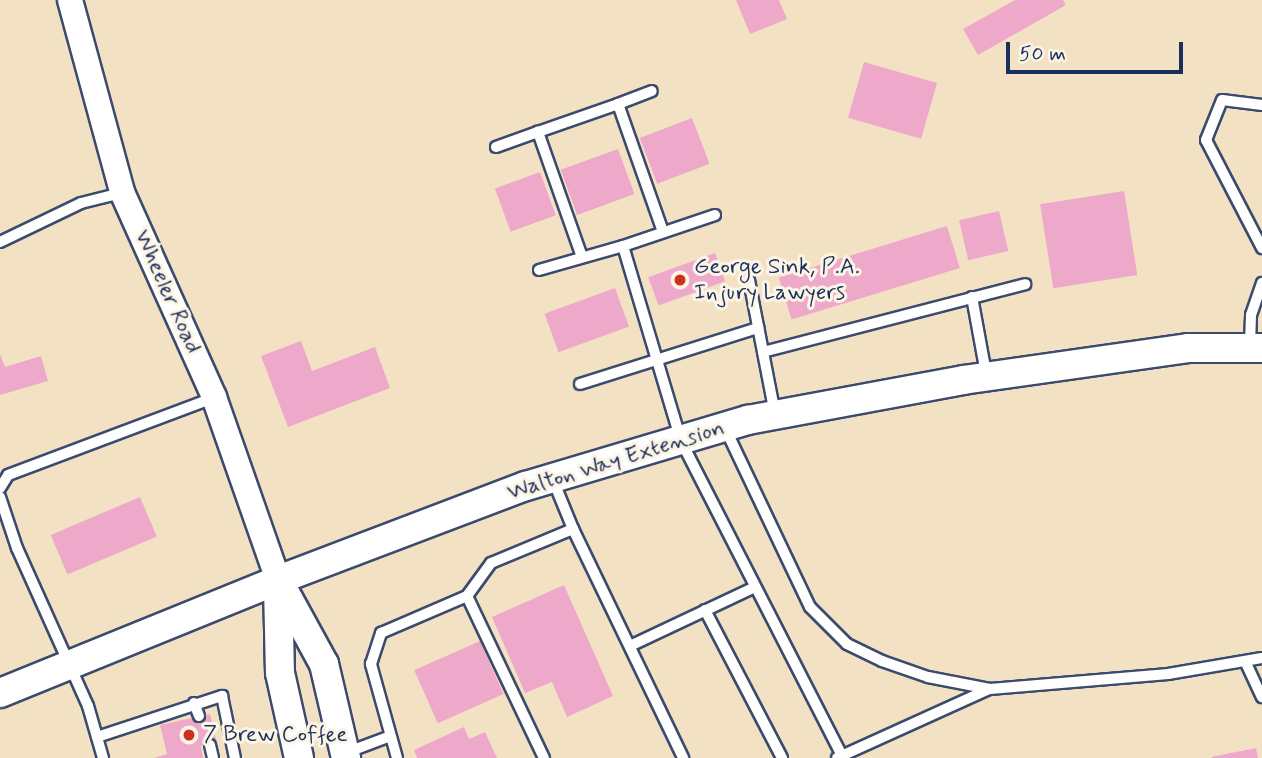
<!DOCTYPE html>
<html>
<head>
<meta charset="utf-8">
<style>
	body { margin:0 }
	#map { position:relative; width:1262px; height:758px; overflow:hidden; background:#f2e2c3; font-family:Mynerve,sans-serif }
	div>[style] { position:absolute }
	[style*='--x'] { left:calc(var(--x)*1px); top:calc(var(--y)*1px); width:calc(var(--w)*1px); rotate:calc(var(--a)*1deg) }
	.building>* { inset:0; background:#eea9ca; transform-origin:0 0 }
	.roads { filter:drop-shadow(2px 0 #3b4a6d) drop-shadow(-2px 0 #3b4a6d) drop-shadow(0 2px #3b4a6d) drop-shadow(0 -2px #3b4a6d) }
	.service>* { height:10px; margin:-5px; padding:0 5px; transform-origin:5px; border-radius:5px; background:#fff }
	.tertiary>* { height:24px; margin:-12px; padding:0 12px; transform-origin:12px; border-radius:12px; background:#fff }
	.secondary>* { height:28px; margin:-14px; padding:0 14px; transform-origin:14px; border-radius:14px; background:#fff }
	.dots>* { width:19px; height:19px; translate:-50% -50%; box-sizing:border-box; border:4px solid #fcf5e5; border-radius:50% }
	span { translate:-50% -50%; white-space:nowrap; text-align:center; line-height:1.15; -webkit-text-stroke:6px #fcf5e5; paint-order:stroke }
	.poi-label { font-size:23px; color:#1b2f5e }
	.left { translate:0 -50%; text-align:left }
	.street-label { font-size:23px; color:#1b2f5e }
	.scale { position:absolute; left:1006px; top:42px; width:177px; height:32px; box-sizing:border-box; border:4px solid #1b2f5e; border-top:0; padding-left:9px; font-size:21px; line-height:24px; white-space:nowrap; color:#1b2f5e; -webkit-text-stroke:5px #fcf5e5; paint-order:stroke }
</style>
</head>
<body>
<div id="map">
	<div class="building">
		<i style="clip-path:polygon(736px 0,779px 0,787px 19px,750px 34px)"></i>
		<i style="clip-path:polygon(1015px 0,1063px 0,1066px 5px,978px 55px,963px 29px)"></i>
		<i style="left:864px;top:62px;width:76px;height:58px;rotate:16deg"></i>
		<i style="left:692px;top:118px;width:49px;height:56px;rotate:69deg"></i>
		<i style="left:618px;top:149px;width:48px;height:61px;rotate:70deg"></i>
		<i style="left:540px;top:172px;width:46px;height:48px;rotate:70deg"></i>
		<i style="left:1124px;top:191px;width:85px;height:85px;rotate:81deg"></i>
		<i style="left:999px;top:211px;width:41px;height:41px;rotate:77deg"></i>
		<i style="left:947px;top:226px;width:44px;height:176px;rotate:73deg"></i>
		<i style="left:715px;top:253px;width:30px;height:71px;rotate:70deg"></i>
		<i style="left:615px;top:288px;width:41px;height:75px;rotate:70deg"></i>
		<i style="clip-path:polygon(301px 341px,312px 371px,375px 347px,390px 388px,288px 427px,261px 356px)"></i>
		<i style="clip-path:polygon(0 354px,5px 367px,41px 356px,48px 381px,0 395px)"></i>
		<i style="left:140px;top:497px;width:43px;height:97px;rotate:67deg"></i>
		<i style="clip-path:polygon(564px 585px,613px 696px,567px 717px,552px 682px,525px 693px,492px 617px)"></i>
		<i style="left:480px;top:641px;width:58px;height:72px;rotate:66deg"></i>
		<i style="clip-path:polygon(210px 714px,217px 744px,201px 746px,203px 758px,154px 758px,167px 754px,160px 725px)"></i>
		<i style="clip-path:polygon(464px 727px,469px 739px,485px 732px,497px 758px,417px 758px,414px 750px)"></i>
		<i style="clip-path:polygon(1256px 748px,1258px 758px,1212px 758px,1211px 757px)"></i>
	</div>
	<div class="roads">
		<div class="service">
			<i style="--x:618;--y:104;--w:36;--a:-21"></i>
			<i style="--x:1262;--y:105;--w:40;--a:-172.9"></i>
			<i style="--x:1222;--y:100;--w:43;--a:111.8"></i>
			<i style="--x:1206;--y:140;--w:122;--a:62.6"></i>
			<i style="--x:496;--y:147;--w:45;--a:-19.7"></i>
			<i style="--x:715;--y:215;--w:97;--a:161.4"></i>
			<i style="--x:623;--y:246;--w:203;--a:73.4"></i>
			<i style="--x:681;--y:441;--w:356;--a:62.9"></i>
			<i style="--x:0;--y:242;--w:90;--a:-25.7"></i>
			<i style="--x:81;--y:203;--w:41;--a:-14"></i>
			<i style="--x:582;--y:257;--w:133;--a:-109.4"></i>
			<i style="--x:538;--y:132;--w:85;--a:-19.3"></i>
			<i style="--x:618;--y:104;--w:136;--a:70.6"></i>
			<i style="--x:539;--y:270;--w:87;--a:-15.9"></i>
			<i style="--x:749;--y:280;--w:136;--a:79"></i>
			<i style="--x:972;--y:297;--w:77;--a:79.6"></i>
			<i style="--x:1250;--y:344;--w:29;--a:-88"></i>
			<i style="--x:1251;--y:315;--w:34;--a:-71"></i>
			<i style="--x:763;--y:352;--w:271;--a:-14.5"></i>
			<i style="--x:580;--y:384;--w:187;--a:-17.5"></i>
			<i style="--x:725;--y:428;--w:198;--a:64.6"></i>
			<i style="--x:810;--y:607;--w:52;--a:45"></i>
			<i style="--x:847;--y:644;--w:39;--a:26"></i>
			<i style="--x:882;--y:661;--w:49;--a:19.2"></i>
			<i style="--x:928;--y:677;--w:63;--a:11"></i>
			<i style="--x:990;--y:689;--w:179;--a:-4.8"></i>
			<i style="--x:1168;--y:674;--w:95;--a:-9.7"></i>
			<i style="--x:553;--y:480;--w:53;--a:67.8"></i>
			<i style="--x:0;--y:488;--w:15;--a:-58"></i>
			<i style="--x:8;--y:475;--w:219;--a:-20.6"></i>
			<i style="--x:0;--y:497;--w:54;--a:71.6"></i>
			<i style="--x:17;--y:548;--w:173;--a:65.8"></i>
			<i style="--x:88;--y:706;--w:54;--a:73.9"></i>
			<i style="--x:467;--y:596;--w:179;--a:64.6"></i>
			<i style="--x:705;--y:610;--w:167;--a:62.5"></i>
			<i style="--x:632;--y:645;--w:136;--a:-25.2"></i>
			<i style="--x:1245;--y:661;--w:40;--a:65"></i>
			<i style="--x:194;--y:703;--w:14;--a:69"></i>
			<i style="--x:97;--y:737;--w:132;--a:-18.2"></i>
			<i style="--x:222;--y:696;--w:63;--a:78.2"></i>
			<i style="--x:210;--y:745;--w:13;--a:77"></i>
			<i style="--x:348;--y:752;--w:43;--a:-20.6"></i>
			<i style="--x:397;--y:758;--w:98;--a:-105.5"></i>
			<i style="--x:371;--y:664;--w:33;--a:-72"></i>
			<i style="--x:381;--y:633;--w:94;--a:-23.3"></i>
			<i style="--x:467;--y:596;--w:41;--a:-54"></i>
			<i style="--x:491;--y:563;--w:89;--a:-22.5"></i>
			<i style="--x:573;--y:529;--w:254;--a:64.3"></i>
			<i style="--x:837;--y:758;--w:167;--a:-24.4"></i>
		</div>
		<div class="tertiary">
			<i style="--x:70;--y:0;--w:199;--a:74.8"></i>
			<i style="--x:122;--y:192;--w:225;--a:65.8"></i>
			<i style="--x:214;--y:397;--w:194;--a:70.7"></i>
		</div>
		<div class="secondary">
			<i style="--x:278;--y:580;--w:96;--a:61.3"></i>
			<i style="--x:324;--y:664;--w:97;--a:76.8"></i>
			<i style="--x:278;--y:586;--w:87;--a:88.7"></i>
			<i style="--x:280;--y:673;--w:87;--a:77.4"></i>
			<i style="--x:0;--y:693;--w:300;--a:-22.1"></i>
			<i style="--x:278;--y:580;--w:265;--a:-20.8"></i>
			<i style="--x:526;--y:486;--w:232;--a:-16.6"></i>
			<i style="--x:748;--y:420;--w:219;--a:-10.5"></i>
			<i style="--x:963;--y:380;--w:227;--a:-8.1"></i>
			<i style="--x:1188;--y:348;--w:74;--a:0"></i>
		</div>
	</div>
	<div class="dots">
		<i style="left:680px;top:280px;background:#c8321e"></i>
		<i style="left:189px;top:735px;background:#c8321e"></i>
	</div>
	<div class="poi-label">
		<span class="left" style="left:694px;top:280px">George Sink, P.A.<br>Injury Lawyers</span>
		<span class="left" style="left:203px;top:735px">7 Brew Coffee</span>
	</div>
	<div class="street-label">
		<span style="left:167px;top:292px;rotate:66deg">Wheeler Road</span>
		<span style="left:616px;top:461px;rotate:-17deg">Walton Way Extension</span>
	</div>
	<div class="scale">50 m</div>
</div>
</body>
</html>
